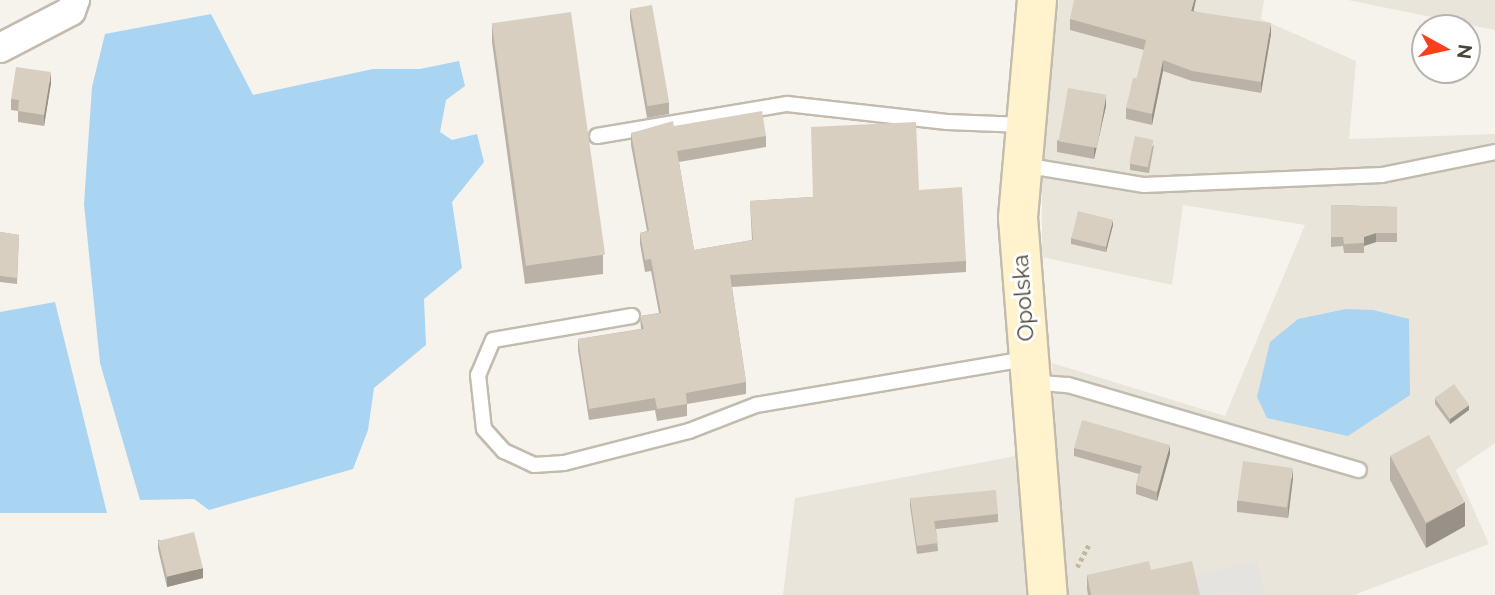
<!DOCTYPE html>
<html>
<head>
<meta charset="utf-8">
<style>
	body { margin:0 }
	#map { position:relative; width:1495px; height:595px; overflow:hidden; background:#f6f3ec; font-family:Raleway,sans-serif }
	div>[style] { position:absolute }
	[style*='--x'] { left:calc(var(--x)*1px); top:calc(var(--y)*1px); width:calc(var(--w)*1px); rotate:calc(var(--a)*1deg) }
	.residential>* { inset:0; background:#eae5da }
	.parking>* { inset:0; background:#e5e3e0 }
	.water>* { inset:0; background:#a9d4f2 }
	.path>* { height:4.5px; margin-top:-2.25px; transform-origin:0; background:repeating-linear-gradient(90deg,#c4b79f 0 3.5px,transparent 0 7px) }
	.roads { filter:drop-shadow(2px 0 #c2bbae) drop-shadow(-2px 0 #c2bbae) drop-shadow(0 2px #c2bbae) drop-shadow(0 -2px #c2bbae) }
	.lane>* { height:14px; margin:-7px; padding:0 7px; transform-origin:7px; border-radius:7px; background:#fff }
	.street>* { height:28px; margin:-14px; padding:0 14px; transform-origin:14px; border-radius:14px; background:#fff }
	.secondary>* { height:38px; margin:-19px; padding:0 19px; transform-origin:19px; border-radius:19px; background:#fff3cd }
	.wall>* { inset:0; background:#bab2a6 }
	.shaded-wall>* { inset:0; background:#979187 }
	.building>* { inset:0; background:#d8cfc1; transform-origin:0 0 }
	span { translate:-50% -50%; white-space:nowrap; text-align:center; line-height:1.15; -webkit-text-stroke:6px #fff; paint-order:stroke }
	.street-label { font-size:23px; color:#4b4439 }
	.north { position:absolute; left:1411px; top:14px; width:70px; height:70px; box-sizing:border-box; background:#fff; border:2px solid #b7b4b0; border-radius:50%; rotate:98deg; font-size:19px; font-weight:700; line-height:28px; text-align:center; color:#4b4439 }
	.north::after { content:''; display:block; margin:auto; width:24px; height:32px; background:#fc3f1d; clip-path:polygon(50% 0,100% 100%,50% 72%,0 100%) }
</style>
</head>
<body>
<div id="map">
	<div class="residential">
		<i style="clip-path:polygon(1059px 0,1264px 0,1261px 19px,1356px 61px,1349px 139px,1495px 134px,1495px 443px,1456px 470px,1489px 544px,1354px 595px,783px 595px,795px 498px,1057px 448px,1052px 363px,1225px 416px,1305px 225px,1183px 205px,1172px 285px,1042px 257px,1042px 153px)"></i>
		<i style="clip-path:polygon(1348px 0,1495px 0,1495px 30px)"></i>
	</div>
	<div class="parking">
		<i style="clip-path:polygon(1257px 561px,1265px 594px,1198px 595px,1193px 575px)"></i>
	</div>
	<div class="water">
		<i style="clip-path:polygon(211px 14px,253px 95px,373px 69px,420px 69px,459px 61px,465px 86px,446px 100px,440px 132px,452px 140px,477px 134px,484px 162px,452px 202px,462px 268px,424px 299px,426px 345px,374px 388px,368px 430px,353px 469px,209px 510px,194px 499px,140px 500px,100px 363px,84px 204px,92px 87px,105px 34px)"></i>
		<i style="clip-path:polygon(55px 302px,107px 513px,0 513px,0 312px)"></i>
		<i style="clip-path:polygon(1346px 309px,1373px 310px,1409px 319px,1410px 395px,1348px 436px,1267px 418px,1257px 397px,1270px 342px,1298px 319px)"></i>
	</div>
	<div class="path">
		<i style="--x:1077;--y:567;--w:26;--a:-62"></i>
	</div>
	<div class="roads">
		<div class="lane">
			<i style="--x:597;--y:136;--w:193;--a:-9.6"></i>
			<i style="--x:787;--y:104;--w:161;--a:6.4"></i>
			<i style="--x:947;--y:122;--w:77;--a:2.2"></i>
			<i style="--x:1023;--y:165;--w:123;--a:9.4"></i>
			<i style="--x:1144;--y:185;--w:238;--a:-2.4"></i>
			<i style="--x:1382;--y:175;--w:115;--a:-11.5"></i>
			<i style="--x:632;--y:316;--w:141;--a:170.2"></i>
			<i style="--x:493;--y:340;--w:38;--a:113"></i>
			<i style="--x:478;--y:375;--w:54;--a:83.7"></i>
			<i style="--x:484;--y:429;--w:30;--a:48"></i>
			<i style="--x:504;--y:451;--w:33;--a:25"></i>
			<i style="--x:534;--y:465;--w:30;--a:-4"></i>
			<i style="--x:564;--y:463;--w:129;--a:-14.4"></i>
			<i style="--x:689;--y:431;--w:72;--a:-21.2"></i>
			<i style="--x:756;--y:405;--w:274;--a:-9.7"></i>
			<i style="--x:1031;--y:382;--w:37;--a:5"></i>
			<i style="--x:1068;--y:385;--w:303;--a:16.3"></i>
		</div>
		<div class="street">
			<i style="--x:0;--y:48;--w:80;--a:-27.5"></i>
			<i style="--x:71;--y:11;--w:12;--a:-70"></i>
		</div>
		<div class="secondary">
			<i style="--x:1037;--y:0;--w:219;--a:95"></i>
			<i style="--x:1018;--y:218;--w:378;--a:85.5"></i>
		</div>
	</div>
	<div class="wall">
		<i style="clip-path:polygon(630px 9px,669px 103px,669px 114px,647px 118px,630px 19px)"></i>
		<i style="clip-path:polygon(1194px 11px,1271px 34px,1261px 93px,1192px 81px,1163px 71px,1152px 125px,1126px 119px,1126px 108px,1137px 78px,1144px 50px,1070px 30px,1070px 19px)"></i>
		<i style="clip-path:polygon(492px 23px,603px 255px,603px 274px,525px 284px,492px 42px)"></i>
		<i style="clip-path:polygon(51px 83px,44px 126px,18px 122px,18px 111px,11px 110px,11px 99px)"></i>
		<i style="clip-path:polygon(1106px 106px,1094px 159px,1057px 152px,1057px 141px)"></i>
		<i style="clip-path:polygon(674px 126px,766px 136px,766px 147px,679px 162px,694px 250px,752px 240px,750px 201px,919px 190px,966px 261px,966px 272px,732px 287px,746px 382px,746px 394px,687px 404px,687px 416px,657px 421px,655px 410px,589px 420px,578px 350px,578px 339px,641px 329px,640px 316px,659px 313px,651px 271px,645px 272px,640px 244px,640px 233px,647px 231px,631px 145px,631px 133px)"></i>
		<i style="clip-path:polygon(1154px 145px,1149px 173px,1130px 170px,1130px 164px)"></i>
		<i style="clip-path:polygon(1331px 205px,1397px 207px,1397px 242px,1376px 242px,1364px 246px,1364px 253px,1344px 253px,1343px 246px,1331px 247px)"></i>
		<i style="clip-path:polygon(1113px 225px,1106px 252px,1071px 244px,1071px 238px)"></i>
		<i style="clip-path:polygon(0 232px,19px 235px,17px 284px,0 282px)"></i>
		<i style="clip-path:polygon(1435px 398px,1469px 410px,1450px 424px,1435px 404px)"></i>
		<i style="clip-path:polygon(1074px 448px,1170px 454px,1157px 501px,1136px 494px,1136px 485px,1139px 474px,1074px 456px)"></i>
		<i style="clip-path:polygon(1390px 456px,1465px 526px,1426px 548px,1390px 480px)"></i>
		<i style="clip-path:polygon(1293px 478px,1288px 518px,1237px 512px,1237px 501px)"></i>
		<i style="clip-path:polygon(910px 498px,998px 514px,998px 522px,936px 529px,938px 551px,917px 554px,910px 506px)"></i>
		<i style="clip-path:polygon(158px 539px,203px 578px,167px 587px,158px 549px)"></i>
		<i style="clip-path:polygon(1151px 570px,1200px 595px,1088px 595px,1087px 589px,1087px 575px)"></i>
	</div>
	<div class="shaded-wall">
		<i style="clip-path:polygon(1194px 0,1196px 0,1191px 22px,1191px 11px)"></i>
		<i style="clip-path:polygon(1271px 23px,1271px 34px,1261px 93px,1261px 82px)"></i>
		<i style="clip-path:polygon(1163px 60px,1163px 71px,1152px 125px,1152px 114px)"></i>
		<i style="clip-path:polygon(51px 72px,51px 83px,44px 126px,44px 115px)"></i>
		<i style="clip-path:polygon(1106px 95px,1106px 106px,1094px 159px,1094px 149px)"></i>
		<i style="clip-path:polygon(1113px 220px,1113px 225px,1106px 252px,1106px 246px)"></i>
		<i style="clip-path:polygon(1376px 233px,1376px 242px,1364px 246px,1364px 237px)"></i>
		<i style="clip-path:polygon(1469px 405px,1469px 410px,1450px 424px,1450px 419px)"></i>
		<i style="clip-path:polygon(1170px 445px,1170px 454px,1157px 501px,1157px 492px)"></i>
		<i style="clip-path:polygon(1293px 468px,1293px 478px,1288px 518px,1288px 508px)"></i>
		<i style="clip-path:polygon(1465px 502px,1465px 526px,1426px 548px,1426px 524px)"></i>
		<i style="clip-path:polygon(203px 568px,203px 578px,167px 587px,167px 576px)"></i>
	</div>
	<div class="building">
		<i style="clip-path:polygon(1074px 0,1194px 0,1191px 11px,1271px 23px,1261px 82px,1192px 71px,1163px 60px,1152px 114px,1126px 108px,1133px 78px,1137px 78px,1146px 40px,1070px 19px)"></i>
		<i style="left:652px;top:5px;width:99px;height:22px;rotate:80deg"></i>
		<i style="left:571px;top:12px;width:245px;height:80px;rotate:82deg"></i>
		<i style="clip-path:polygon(16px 67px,51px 72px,44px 115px,18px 111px,19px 100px,11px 99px)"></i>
		<i style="left:1068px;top:88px;width:39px;height:54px;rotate:10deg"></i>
		<i style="clip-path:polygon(762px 111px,766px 136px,677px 151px,694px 250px,753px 240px,750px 201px,813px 197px,811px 127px,916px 122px,919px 190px,962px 187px,966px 261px,730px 275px,746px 382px,686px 393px,687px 404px,657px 409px,655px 398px,589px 409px,578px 339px,644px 329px,640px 316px,661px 313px,651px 259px,645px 260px,640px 233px,649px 231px,631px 133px,673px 121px,674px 126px)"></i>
		<i style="left:1135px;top:136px;width:19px;height:28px;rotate:12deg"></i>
		<i style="clip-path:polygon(1331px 205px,1397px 207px,1397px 233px,1376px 233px,1364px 237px,1364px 243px,1344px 244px,1343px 237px,1331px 237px)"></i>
		<i style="left:1078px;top:211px;width:36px;height:28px;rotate:14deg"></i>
		<i style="clip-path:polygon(0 232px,19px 235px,17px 278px,0 276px)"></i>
		<i style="left:1454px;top:384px;width:26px;height:24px;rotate:54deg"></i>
		<i style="clip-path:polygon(1082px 420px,1170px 445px,1157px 492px,1136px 485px,1142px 466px,1074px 448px)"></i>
		<i style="left:1429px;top:435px;width:76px;height:44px;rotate:62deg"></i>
		<i style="left:1243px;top:461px;width:50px;height:40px;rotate:8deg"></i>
		<i style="clip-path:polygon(996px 490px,998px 514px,934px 521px,938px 543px,917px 546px,910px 498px)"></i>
		<i style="left:194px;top:532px;width:37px;height:37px;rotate:76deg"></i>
		<i style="clip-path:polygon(1149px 561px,1151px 570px,1192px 561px,1200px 595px,1091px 595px,1087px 575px)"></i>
	</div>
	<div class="street-label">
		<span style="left:1023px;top:298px;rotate:-94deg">Opolska</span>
	</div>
	<div class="north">N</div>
</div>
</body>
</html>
